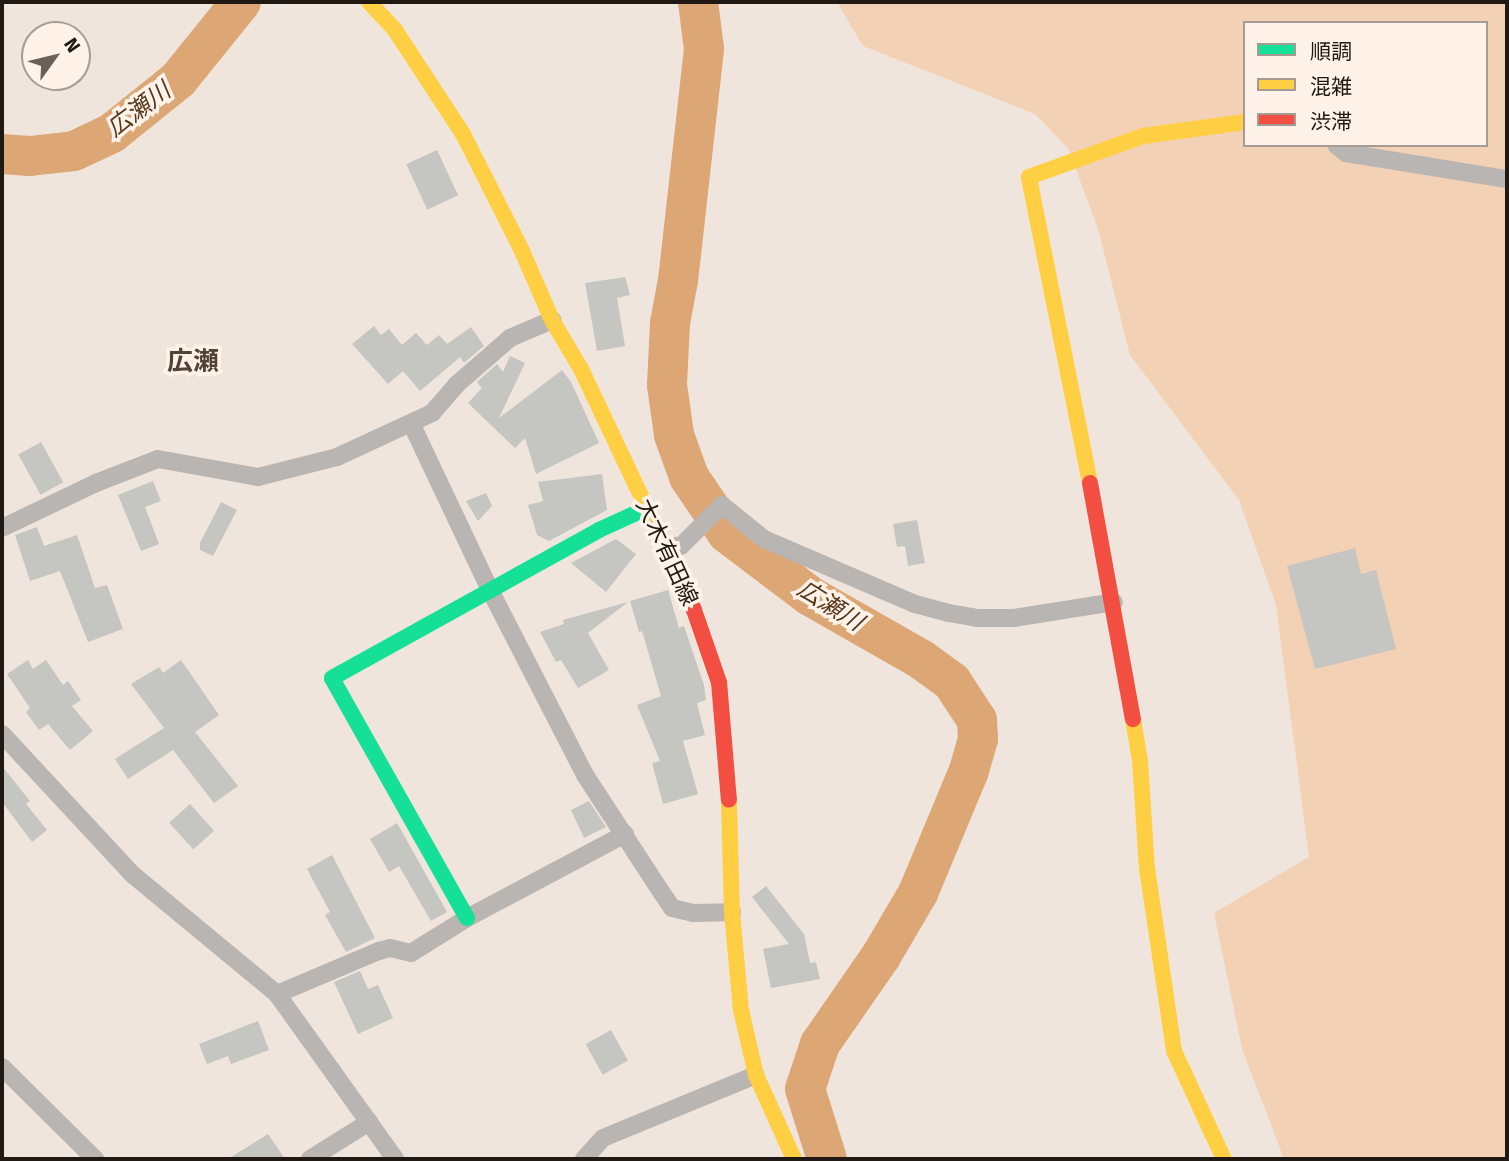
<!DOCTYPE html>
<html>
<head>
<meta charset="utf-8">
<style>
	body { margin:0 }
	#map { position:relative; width:1509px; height:1161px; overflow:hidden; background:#f0e5dc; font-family:"Fira Sans","Noto Sans JP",sans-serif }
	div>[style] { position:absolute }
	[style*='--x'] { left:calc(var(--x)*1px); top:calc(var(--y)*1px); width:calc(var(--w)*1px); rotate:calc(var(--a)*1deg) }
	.green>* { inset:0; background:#f3d1b5 }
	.river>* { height:40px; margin:-20px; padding:0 20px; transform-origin:20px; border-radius:20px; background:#dda775 }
	.building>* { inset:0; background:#c5c5c2; transform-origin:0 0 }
	.street>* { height:18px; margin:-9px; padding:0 9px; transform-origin:9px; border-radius:9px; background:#b9b5b2 }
	.fast>* { height:16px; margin:-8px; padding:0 8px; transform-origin:8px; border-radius:8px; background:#16e098 }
	.slow>* { height:16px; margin:-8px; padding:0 8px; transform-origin:8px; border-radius:8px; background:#ffcf43 }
	.jam>* { height:16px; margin:-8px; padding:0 8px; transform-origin:8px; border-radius:8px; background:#f24e42 }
	span { translate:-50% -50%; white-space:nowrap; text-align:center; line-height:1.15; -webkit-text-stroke:7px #fff3e9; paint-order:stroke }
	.street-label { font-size:23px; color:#1f1813 }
	.water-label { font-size:24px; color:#57381c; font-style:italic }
	.quarter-label { font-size:26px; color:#534336; font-weight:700 }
	.frame { position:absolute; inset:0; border:4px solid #1f1813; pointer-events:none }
	.legend { position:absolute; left:1243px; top:21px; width:245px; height:126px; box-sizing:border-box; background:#fff3e9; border:2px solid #a59b93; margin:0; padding:9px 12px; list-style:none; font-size:21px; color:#1f1813 }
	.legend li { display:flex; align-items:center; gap:14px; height:35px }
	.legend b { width:35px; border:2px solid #a59b93 }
	.north { position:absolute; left:21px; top:21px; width:70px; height:70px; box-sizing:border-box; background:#fff3e9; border:2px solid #a59b93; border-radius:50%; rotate:56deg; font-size:19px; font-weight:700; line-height:28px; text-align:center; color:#1f1813 }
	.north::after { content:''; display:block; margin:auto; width:24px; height:32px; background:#686059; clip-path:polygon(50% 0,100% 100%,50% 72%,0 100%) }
</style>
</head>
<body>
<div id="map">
	<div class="green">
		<i style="clip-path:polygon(evenodd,837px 2px,1507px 2px,1507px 1159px,1284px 1159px,1242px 1049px,1214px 913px,1309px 857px,1276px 605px,1239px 500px,1130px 355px,1098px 229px,1068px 148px,1035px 114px,863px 46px,837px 2px,1245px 23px,1486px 23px,1486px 145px,1245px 145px,1245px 23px)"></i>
	</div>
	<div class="river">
		<i style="--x:698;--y:2;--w:47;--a:82.7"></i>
		<i style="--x:704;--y:49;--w:232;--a:96.4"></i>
		<i style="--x:678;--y:280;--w:44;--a:100.5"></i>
		<i style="--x:670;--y:323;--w:62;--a:92.8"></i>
		<i style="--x:667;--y:385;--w:50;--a:82"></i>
		<i style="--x:674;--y:435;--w:45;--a:70.3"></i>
		<i style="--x:689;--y:477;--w:68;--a:55.8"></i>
		<i style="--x:727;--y:533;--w:104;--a:37.2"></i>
		<i style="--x:810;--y:596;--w:129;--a:29.7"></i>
		<i style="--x:922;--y:660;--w:37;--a:36"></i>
		<i style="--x:952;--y:682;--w:45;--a:56.7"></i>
		<i style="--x:977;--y:720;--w:19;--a:87"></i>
		<i style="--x:978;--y:739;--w:35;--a:106"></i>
		<i style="--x:968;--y:773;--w:130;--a:112.6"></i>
		<i style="--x:918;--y:893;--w:73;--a:120.4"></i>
		<i style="--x:881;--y:956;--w:107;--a:124.7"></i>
		<i style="--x:820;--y:1044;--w:47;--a:108.4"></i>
		<i style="--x:805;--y:1089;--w:73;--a:72.6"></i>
		<i style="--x:2;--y:154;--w:28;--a:4"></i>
		<i style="--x:30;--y:156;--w:44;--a:-6.5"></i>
		<i style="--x:74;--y:151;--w:42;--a:-25.3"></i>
		<i style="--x:112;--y:133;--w:85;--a:-38.8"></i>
		<i style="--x:178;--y:80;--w:100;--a:-51.1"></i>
	</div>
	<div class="building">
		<i style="left:437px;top:150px;width:50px;height:34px;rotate:65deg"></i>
		<i style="clip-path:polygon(625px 277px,630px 295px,617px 298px,625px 346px,597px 351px,585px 283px)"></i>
		<i style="clip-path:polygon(374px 326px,381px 335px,389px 329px,402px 345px,416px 333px,427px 345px,439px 335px,447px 344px,471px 327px,484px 346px,464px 363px,460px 357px,420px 391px,403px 371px,388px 384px,352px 344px)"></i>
		<i style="clip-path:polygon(510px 356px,525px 363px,499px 418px,562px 370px,571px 382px,599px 443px,536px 474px,525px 438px,515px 448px,468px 403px,482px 388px,477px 382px,497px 364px,503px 372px)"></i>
		<i style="left:41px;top:442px;width:46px;height:26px;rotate:61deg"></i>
		<i style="clip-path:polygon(602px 474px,607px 510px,549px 541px,537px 535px,528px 505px,543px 501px,538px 482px)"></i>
		<i style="clip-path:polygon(153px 481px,161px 501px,145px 507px,159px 544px,141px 551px,118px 495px)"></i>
		<i style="clip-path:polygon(486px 493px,492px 506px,478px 521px,466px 501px)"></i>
		<i style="clip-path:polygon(221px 502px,237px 510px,213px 556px,200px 550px,200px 543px)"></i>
		<i style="clip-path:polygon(917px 520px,925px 563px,908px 566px,905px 546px,897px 547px,893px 524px)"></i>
		<i style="clip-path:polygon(37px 527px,44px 546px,77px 535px,95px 588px,107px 585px,123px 629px,88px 642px,60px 571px,30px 581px,15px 535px)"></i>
		<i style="clip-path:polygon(616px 539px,636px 554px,606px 592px,571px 563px)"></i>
		<i style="clip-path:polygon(1355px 548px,1361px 574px,1376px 570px,1396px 649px,1315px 669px,1287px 566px)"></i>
		<i style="clip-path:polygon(668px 590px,679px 628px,684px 626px,704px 685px,706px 700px,697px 703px,705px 735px,683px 741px,698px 794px,663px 804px,652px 763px,660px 761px,637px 705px,661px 696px,642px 631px,639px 632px,630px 601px)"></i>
		<i style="clip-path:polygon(628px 602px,588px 633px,609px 670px,578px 688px,561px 660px,556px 662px,540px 632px,564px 624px,563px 620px)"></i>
		<i style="clip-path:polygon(28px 660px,33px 669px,46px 660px,63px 685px,68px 681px,81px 700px,72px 706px,93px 731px,70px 750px,48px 724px,39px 730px,26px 712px,30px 708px,7px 674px)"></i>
		<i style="clip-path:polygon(181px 660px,219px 715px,195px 732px,238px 786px,214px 803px,173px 750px,128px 779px,115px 759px,164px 728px,131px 684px,159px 667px,163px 673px)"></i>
		<i style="clip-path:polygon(2px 766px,30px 801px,26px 804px,47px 830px,32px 842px,2px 802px)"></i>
		<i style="clip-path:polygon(589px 801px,606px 827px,584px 838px,571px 810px)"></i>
		<i style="left:190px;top:804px;width:36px;height:28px;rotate:48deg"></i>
		<i style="clip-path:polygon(397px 823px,447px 912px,431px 921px,399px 866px,389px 872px,370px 839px)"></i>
		<i style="clip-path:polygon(332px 855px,375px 938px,346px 952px,325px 915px,330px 912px,307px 869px)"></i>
		<i style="clip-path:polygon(766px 886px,804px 934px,810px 963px,816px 962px,820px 979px,771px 988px,763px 949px,789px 944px,752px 897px)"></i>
		<i style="clip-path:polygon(360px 971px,368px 989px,378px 985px,393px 1018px,358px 1034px,334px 982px)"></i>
		<i style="clip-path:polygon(258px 1021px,269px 1050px,231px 1064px,228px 1056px,207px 1064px,199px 1044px)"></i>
		<i style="left:611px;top:1030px;width:35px;height:29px;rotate:61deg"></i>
		<i style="clip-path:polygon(268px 1134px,285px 1159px,228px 1159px)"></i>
	</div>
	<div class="street">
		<i style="--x:1336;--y:145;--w:13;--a:39"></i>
		<i style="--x:1346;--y:153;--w:163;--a:9.2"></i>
		<i style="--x:412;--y:425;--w:185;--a:64.7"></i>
		<i style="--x:491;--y:592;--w:206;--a:62.8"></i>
		<i style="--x:585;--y:775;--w:141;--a:56.9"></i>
		<i style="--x:662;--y:893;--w:18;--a:56"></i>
		<i style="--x:672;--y:908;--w:22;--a:13"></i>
		<i style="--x:693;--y:913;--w:39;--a:-1"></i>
		<i style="--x:2;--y:528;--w:104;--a:-25.6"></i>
		<i style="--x:96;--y:483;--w:66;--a:-21.2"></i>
		<i style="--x:158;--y:459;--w:102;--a:10.2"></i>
		<i style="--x:258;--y:477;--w:81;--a:-14.2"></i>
		<i style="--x:337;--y:457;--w:105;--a:-24.9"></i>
		<i style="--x:432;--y:413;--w:37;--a:-49"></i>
		<i style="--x:456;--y:385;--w:72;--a:-41"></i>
		<i style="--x:510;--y:338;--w:46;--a:-23.2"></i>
		<i style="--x:665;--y:546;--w:16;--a:0"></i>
		<i style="--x:681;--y:546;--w:58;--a:-45"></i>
		<i style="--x:722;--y:505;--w:54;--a:39"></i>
		<i style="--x:764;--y:539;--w:164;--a:23.3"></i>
		<i style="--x:915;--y:604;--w:35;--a:15"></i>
		<i style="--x:949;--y:613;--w:27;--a:10"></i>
		<i style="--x:976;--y:618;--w:38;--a:0"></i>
		<i style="--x:1014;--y:618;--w:101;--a:-9.1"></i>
		<i style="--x:2;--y:734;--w:191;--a:47.1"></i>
		<i style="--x:132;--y:874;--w:188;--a:39.6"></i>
		<i style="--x:277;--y:994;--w:203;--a:54.4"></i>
		<i style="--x:277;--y:994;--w:111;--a:-22.9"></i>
		<i style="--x:379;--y:951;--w:11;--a:-15"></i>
		<i style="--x:390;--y:948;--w:22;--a:13"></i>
		<i style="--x:411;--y:953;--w:66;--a:-32"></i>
		<i style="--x:467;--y:918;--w:179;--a:-28"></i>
		<i style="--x:2;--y:1067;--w:131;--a:44.7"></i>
		<i style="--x:310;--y:1159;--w:70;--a:-32.1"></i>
		<i style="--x:584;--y:1159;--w:28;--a:-48"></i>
		<i style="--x:603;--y:1138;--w:165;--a:-22.4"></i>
	</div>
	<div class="fast">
		<i style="--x:467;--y:918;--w:275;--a:-119.4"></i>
		<i style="--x:332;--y:678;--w:305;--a:-29"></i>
		<i style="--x:599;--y:530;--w:53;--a:-24.6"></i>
	</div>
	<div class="slow">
		<i style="--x:369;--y:2;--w:38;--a:47"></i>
		<i style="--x:395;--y:30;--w:124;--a:56.8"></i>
		<i style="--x:463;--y:134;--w:131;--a:63.2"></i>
		<i style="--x:522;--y:251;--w:75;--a:66.5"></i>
		<i style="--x:552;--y:320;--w:57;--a:59.4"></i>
		<i style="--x:581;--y:369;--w:176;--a:64.7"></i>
		<i style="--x:1090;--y:483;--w:312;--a:-101.3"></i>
		<i style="--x:1029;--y:177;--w:121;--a:-19.8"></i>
		<i style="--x:1143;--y:136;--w:103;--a:-7.8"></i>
		<i style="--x:1133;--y:719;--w:43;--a:80.5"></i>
		<i style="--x:1140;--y:761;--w:107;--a:86.3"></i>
		<i style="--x:1147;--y:868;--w:185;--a:81.6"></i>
		<i style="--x:1174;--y:1051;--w:119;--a:65.2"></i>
		<i style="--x:729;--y:800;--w:112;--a:88.5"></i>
		<i style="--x:732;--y:912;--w:98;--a:84.8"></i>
		<i style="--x:741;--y:1010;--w:67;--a:77"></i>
		<i style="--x:756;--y:1075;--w:92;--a:65.7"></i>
	</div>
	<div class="jam">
		<i style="--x:1090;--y:483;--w:240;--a:79.7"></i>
		<i style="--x:656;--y:528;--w:90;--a:65.1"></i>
		<i style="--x:694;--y:610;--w:76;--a:70.9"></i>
		<i style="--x:719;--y:682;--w:118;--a:85.2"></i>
	</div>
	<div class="street-label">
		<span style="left:667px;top:552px;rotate:65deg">大木有田線</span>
	</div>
	<div class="water-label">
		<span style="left:139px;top:110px;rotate:-37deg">広瀬川</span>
		<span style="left:830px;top:606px;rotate:32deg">広瀬川</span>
	</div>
	<div class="quarter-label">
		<span style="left:193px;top:362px">広瀬</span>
	</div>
	<div class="frame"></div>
	<ul class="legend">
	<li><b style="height:9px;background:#16e098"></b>順調</li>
	<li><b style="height:9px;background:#ffcf43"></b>混雑</li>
	<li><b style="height:9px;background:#f24e42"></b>渋滞</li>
	</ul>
	<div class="north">N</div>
</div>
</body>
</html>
